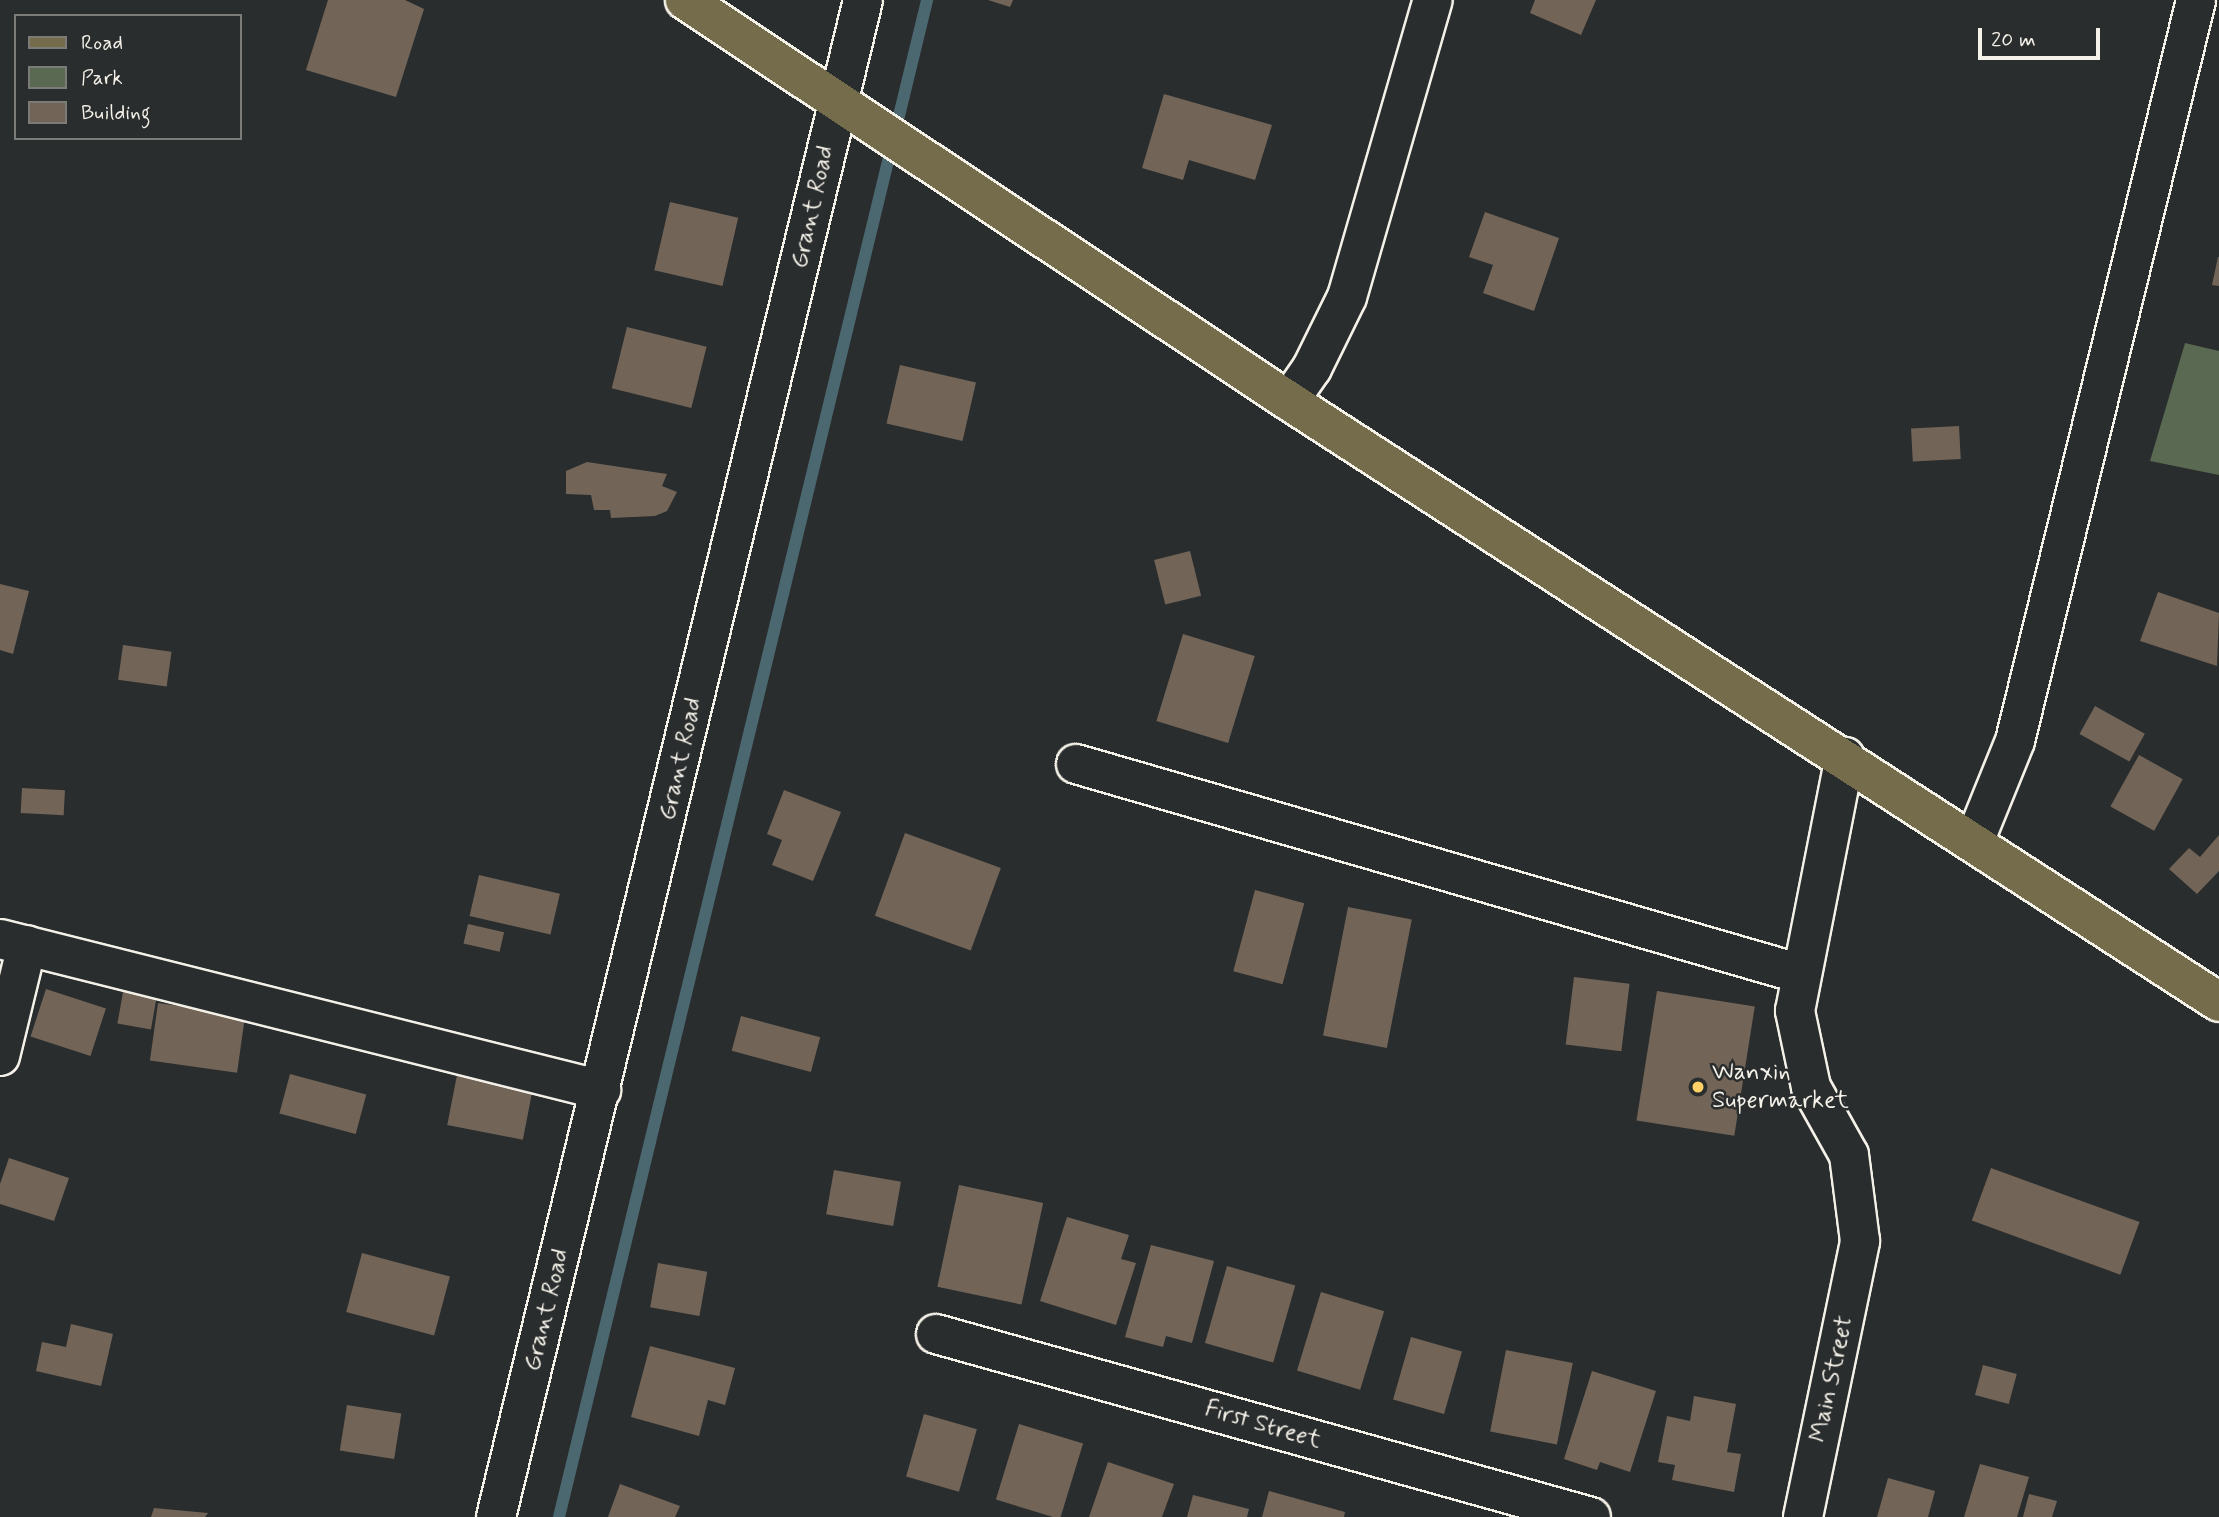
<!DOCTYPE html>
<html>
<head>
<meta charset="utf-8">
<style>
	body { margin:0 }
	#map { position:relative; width:2219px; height:1517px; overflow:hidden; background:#2a2d2e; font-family:Mynerve,sans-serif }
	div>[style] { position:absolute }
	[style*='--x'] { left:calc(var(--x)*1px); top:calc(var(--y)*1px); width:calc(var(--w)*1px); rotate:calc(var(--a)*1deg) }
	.green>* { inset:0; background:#5a6951 }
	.stream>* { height:12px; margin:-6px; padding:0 6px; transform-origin:6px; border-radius:6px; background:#4b676f }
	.building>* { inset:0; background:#726558; transform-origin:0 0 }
	.roads { filter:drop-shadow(2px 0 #f4f1e8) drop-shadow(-2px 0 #f4f1e8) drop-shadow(0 2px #f4f1e8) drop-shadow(0 -2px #f4f1e8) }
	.minor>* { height:38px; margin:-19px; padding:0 19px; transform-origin:19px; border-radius:19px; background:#2a2d2e }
	.major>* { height:38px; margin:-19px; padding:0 19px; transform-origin:19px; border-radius:19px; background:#746c4b }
	.dots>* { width:19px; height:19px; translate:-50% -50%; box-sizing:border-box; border:4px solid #2a2d2e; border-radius:50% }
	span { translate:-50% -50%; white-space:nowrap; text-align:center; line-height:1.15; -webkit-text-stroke:5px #2a2d2e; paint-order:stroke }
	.street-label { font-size:24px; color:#f4f1e8 }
	.poi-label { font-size:24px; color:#f4f1e8 }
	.left { translate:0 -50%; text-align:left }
	.legend { position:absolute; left:14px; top:14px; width:228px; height:126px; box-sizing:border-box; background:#2a2d2e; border:2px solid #7b7b78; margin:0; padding:9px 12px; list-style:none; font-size:21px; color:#f4f1e8 }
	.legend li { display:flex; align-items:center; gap:14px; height:35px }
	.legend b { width:35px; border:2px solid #7b7b78 }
	.scale { position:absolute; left:1978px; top:28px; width:122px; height:32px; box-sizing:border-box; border:4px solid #f4f1e8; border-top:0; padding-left:9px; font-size:21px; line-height:24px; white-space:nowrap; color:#f4f1e8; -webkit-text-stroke:5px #2a2d2e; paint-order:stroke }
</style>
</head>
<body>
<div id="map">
	<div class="green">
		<i style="clip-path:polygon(2185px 343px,2219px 351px,2219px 475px,2150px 461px)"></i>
	</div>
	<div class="stream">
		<i style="--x:559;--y:1517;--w:1561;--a:-76.36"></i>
	</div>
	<div class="building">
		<i style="clip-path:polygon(328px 0,405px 0,424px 9px,396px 97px,306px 70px)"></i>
		<i style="clip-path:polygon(988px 0,1013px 0,1010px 7px)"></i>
		<i style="clip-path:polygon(1535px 0,1596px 0,1581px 35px,1530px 13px)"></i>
		<i style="clip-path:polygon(1164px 94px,1272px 125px,1255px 180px,1189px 160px,1183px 180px,1142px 168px)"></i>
		<i style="left:670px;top:202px;width:70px;height:70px;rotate:13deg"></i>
		<i style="clip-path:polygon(1485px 212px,1559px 238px,1534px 311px,1483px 293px,1493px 265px,1469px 257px)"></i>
		<i style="clip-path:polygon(2218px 257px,2219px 257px,2219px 286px,2212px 285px)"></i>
		<i style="left:627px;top:327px;width:82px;height:63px;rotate:14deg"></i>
		<i style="left:900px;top:365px;width:78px;height:60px;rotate:13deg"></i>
		<i style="left:1959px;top:426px;width:33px;height:48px;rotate:87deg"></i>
		<i style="clip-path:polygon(587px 462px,667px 474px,662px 486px,677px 492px,667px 511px,655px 516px,611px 518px,610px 510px,594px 510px,591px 495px,566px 494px,566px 471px)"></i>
		<i style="left:1190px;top:551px;width:46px;height:37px;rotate:76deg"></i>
		<i style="clip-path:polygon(0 584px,29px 591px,13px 654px,0 650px)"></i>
		<i style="clip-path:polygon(2158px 592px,2219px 613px,2217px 666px,2140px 641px)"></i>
		<i style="left:1183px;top:634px;width:75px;height:91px;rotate:17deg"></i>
		<i style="left:123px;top:645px;width:49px;height:35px;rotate:8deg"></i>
		<i style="left:2095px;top:706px;width:57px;height:32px;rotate:29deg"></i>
		<i style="left:2139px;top:755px;width:50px;height:59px;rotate:29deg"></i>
		<i style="left:22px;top:788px;width:43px;height:25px;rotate:3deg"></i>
		<i style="clip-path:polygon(784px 790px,841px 812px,813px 881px,772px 865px,782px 840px,767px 834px)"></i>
		<i style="left:905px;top:833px;width:102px;height:88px;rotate:20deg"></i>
		<i style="clip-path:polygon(2219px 835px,2219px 871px,2197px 894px,2169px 869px,2189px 848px,2200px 857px)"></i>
		<i style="left:479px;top:875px;width:83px;height:42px;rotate:13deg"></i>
		<i style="left:1255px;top:890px;width:51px;height:84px;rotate:15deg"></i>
		<i style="left:1348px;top:907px;width:65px;height:131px;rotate:11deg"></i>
		<i style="left:468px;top:924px;width:37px;height:20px;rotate:13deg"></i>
		<i style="left:1574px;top:977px;width:56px;height:68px;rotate:7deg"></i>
		<i style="left:46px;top:989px;width:63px;height:50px;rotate:18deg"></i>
		<i style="left:1657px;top:991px;width:99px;height:131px;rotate:9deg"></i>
		<i style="left:123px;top:992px;width:34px;height:32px;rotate:10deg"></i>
		<i style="left:158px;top:1003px;width:88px;height:58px;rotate:8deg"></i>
		<i style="left:741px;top:1016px;width:82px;height:36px;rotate:15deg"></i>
		<i style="left:290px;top:1074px;width:79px;height:41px;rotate:15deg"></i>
		<i style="left:457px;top:1075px;width:77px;height:51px;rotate:11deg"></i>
		<i style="clip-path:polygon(9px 1158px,69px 1178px,54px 1221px,0 1204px,0 1184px)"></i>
		<i style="left:1991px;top:1168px;width:158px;height:56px;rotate:20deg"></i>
		<i style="left:834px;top:1170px;width:68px;height:45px;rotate:10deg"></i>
		<i style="left:959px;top:1185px;width:86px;height:104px;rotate:12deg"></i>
		<i style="clip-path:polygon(1067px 1217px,1129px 1235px,1121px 1259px,1136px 1263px,1116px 1325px,1040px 1301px)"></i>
		<i style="clip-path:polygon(1151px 1245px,1214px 1261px,1192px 1343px,1166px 1336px,1163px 1347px,1125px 1337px)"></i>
		<i style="left:362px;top:1253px;width:91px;height:61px;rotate:15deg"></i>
		<i style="left:658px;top:1263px;width:50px;height:45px;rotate:10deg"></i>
		<i style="left:1227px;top:1266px;width:71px;height:80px;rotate:16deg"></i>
		<i style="left:1321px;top:1292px;width:66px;height:82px;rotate:17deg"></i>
		<i style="clip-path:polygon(71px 1324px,113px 1334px,101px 1386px,36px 1371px,42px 1342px,66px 1347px)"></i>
		<i style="left:1411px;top:1337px;width:53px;height:65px;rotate:16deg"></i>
		<i style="clip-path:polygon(650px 1346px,735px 1368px,725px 1405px,708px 1400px,699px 1436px,631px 1417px)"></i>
		<i style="left:1506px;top:1350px;width:68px;height:83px;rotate:11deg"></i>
		<i style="left:1983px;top:1365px;width:35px;height:31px;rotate:15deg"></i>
		<i style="clip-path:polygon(1592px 1371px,1656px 1391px,1630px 1472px,1600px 1462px,1597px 1470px,1564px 1459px)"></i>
		<i style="clip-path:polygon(1694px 1396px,1736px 1404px,1727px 1452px,1741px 1454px,1734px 1492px,1672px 1480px,1675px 1465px,1658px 1462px,1667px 1416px,1690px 1421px)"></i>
		<i style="left:347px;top:1405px;width:55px;height:46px;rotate:9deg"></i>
		<i style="left:924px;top:1414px;width:55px;height:65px;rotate:16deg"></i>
		<i style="left:1019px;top:1424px;width:67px;height:79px;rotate:17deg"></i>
		<i style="clip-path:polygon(1108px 1462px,1174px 1484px,1162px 1517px,1089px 1517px)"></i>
		<i style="clip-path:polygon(1980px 1464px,2029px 1477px,2017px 1517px,1964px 1517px)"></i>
		<i style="clip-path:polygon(1888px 1478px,1935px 1491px,1928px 1517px,1877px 1517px)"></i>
		<i style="clip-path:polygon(620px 1484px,680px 1506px,675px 1517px,608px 1517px)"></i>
		<i style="clip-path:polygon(1269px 1491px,1345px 1512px,1344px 1517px,1262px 1517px)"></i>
		<i style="clip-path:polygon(2029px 1494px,2057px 1501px,2052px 1517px,2023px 1517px)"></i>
		<i style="clip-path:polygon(1193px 1495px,1249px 1509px,1247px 1517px,1187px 1517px)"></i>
		<i style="clip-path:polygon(154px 1508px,208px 1513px,205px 1517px,151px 1517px)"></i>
	</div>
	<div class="roads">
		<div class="minor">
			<i style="--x:1289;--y:401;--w:40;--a:-55.1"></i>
			<i style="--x:1312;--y:368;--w:79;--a:-63.8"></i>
			<i style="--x:1347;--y:297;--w:309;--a:-73.9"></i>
			<i style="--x:1076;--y:764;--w:755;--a:16.15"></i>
			<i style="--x:1974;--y:842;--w:109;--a:-67.9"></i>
			<i style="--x:2015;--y:741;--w:763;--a:-76.27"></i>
			<i style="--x:0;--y:939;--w:620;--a:14.1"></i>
			<i style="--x:0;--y:1056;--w:114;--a:-76.3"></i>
			<i style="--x:936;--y:1334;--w:680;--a:15.61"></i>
			<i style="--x:496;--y:1517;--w:1561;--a:-76.4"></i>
			<i style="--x:1803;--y:1517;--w:282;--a:-78.3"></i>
			<i style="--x:1860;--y:1241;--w:87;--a:-97.3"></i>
			<i style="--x:1849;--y:1155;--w:78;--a:-119.2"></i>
			<i style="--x:1811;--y:1087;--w:78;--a:-101.9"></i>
			<i style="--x:1795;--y:1011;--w:259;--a:-78.9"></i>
		</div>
		<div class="major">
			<i style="--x:685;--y:0;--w:725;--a:33.58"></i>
			<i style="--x:1289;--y:401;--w:1107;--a:32.87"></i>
		</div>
	</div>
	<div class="dots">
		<i style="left:1698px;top:1087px;background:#ffd166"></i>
	</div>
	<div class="street-label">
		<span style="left:813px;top:207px;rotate:-77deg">Grant Road</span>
		<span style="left:681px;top:759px;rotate:-77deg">Grant Road</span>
		<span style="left:547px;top:1310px;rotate:-76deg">Grant Road</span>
		<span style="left:1832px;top:1379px;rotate:-78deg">Main Street</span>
		<span style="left:1263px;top:1425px;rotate:16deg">First Street</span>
	</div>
	<div class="poi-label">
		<span class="left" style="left:1712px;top:1087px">Wanxin<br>Supermarket</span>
	</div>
	<ul class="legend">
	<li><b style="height:9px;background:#746c4b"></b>Road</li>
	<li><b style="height:19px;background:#5a6951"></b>Park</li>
	<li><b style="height:19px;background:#726558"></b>Building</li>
	</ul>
	<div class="scale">20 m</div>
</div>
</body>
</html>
